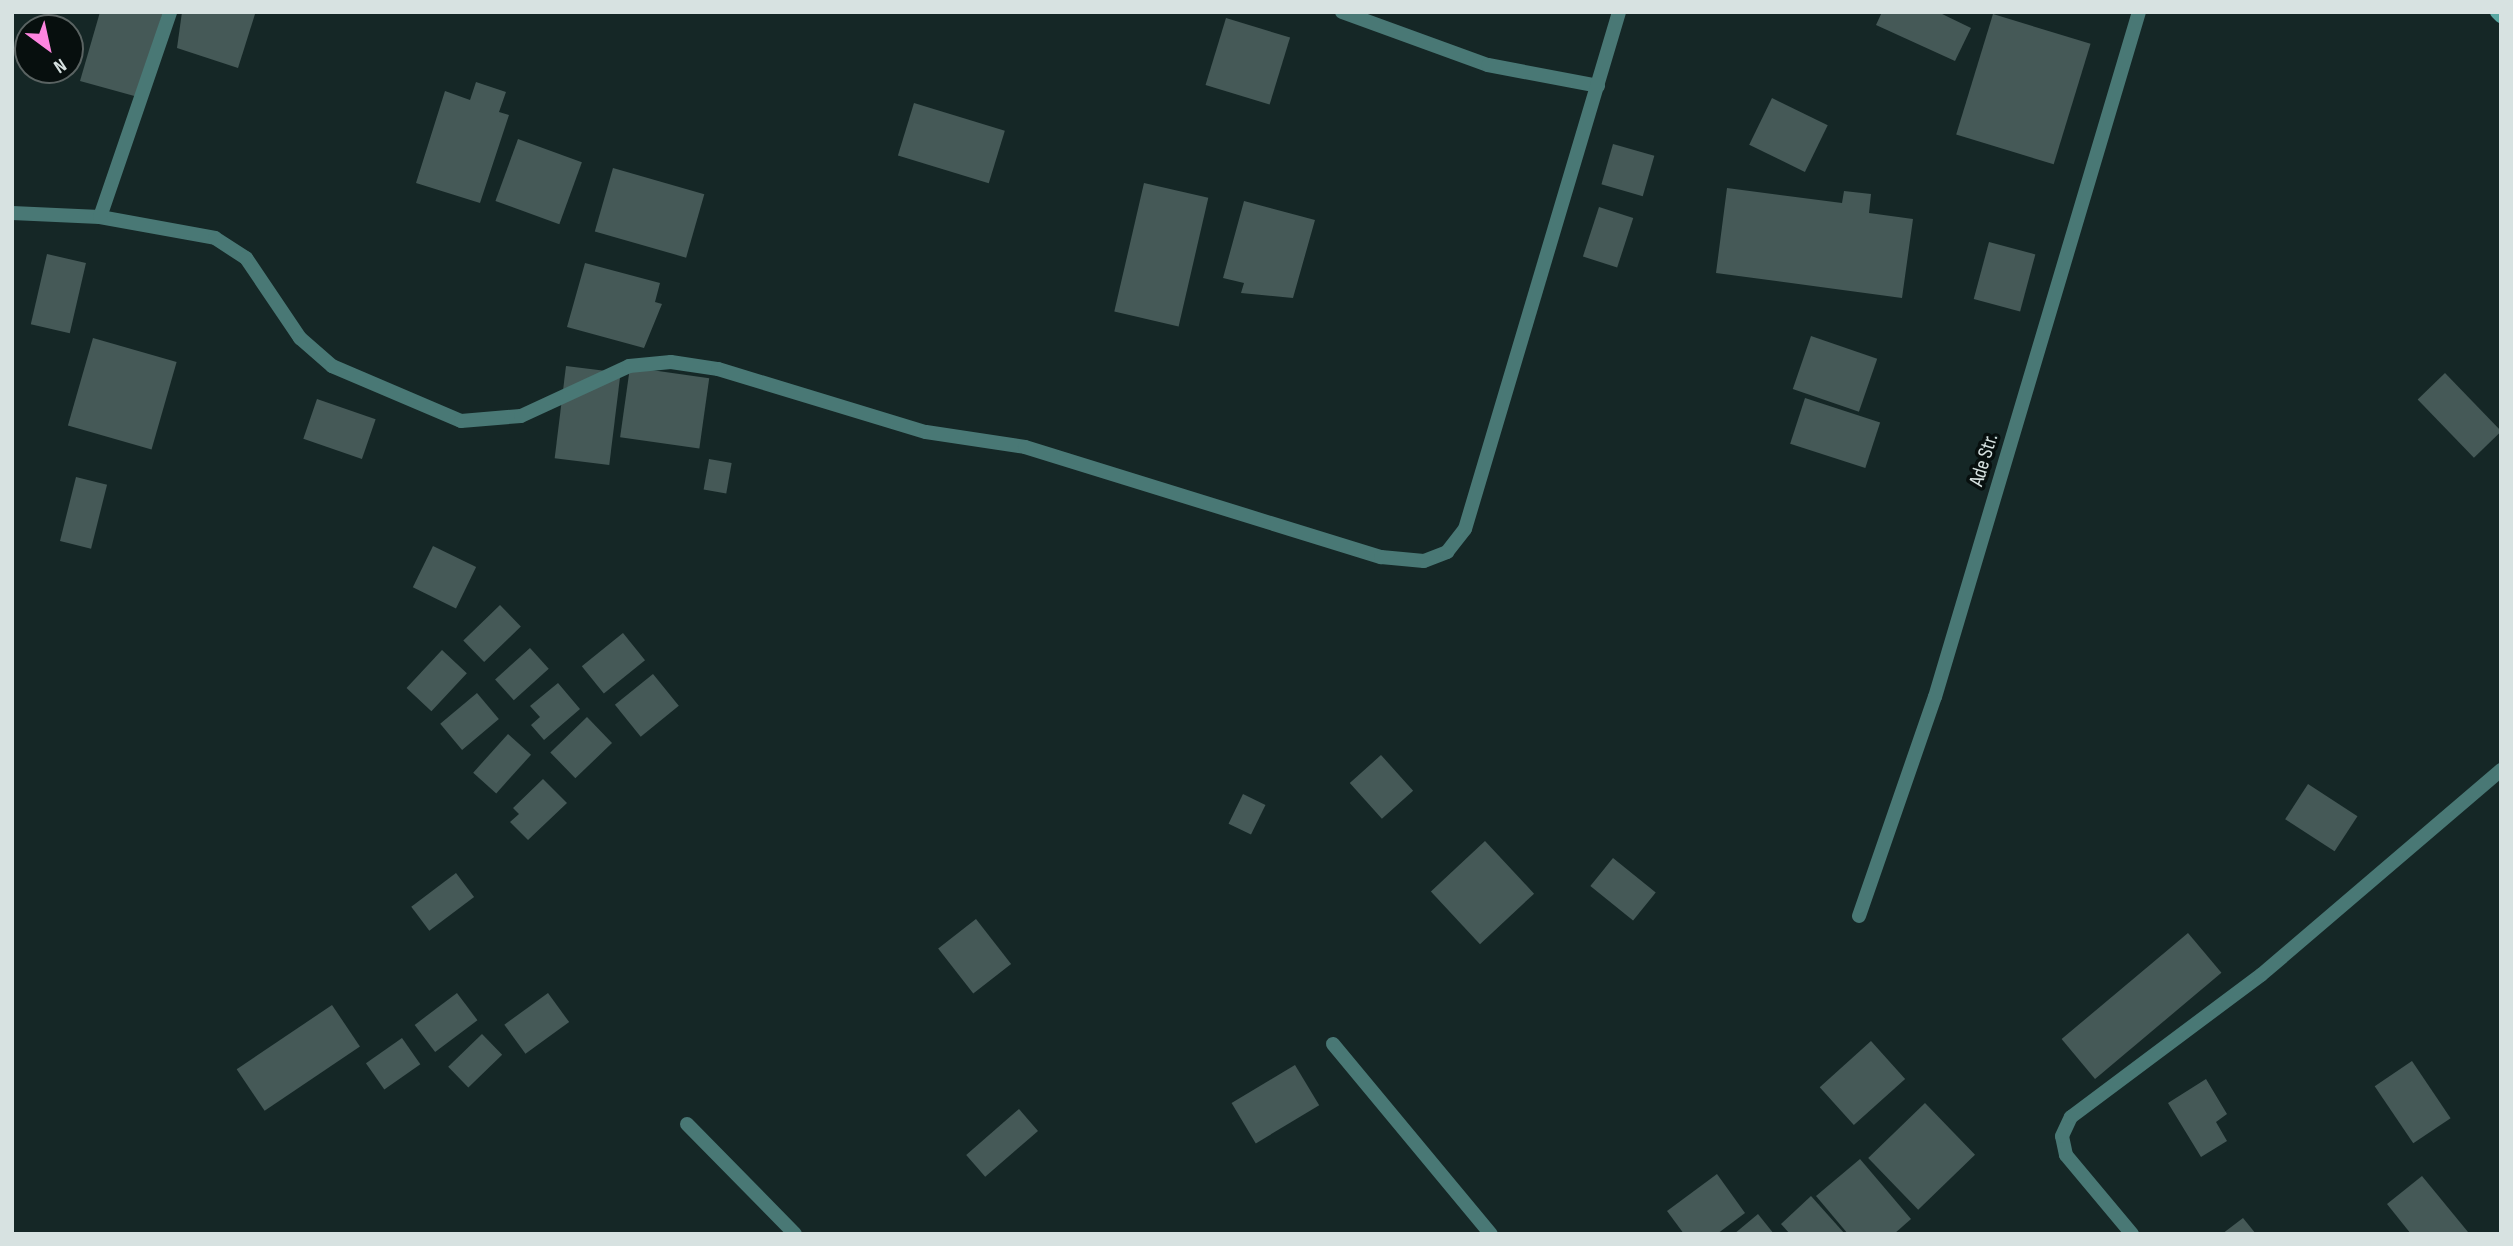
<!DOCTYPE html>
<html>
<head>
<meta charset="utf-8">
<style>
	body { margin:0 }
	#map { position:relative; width:2513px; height:1246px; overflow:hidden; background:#152726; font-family:"Sofia Sans Condensed",sans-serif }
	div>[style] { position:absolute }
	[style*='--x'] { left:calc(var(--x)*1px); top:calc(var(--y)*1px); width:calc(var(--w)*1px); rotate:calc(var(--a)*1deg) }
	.building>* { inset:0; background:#455957; transform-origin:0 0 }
	.street>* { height:14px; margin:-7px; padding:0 7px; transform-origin:7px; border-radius:7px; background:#497875 }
	.secondary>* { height:14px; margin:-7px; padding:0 7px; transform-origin:7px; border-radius:7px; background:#59a8a3 }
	span { translate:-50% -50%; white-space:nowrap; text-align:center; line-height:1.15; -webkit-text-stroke:7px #070f0e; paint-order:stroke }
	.street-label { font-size:21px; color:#d7e2e1 }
	.frame { position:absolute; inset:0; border:14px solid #d7e2e1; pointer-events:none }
	.north { position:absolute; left:14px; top:14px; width:70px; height:70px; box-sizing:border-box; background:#070f0e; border:2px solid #5a6362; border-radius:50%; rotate:147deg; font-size:19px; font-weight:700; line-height:28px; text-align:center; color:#d7e2e1 }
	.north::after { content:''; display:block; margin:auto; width:24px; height:32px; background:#fe85e0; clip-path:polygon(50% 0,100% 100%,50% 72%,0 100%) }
</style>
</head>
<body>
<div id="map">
	<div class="building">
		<i style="clip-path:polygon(100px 12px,163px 12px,138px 97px,80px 81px)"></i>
		<i style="clip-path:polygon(182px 12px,255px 14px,238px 68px,177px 48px)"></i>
		<i style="clip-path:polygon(1882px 12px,1938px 12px,1971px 28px,1955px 61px,1876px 25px)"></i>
		<i style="left:1993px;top:14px;width:102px;height:126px;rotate:17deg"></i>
		<i style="left:1226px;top:18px;width:67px;height:70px;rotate:17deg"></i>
		<i style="clip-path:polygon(476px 82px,506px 92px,499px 112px,509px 115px,480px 203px,416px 183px,445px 91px,470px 100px)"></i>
		<i style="left:1772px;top:98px;width:62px;height:52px;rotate:26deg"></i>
		<i style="left:914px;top:103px;width:95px;height:55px;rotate:17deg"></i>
		<i style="left:518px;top:139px;width:68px;height:66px;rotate:20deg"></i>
		<i style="left:1613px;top:144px;width:43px;height:42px;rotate:16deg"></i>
		<i style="left:613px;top:168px;width:95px;height:66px;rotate:16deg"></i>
		<i style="left:1144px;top:183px;width:66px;height:132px;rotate:13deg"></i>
		<i style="clip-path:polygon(1727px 188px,1842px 203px,1844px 191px,1871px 194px,1869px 213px,1913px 219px,1902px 298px,1716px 273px)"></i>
		<i style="clip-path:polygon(1244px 201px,1315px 220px,1293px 298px,1241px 293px,1244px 283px,1223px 278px)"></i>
		<i style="left:1599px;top:207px;width:36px;height:52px;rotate:18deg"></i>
		<i style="left:1989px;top:242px;width:48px;height:59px;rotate:15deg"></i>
		<i style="left:47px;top:254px;width:40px;height:72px;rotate:13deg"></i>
		<i style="clip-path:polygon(585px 263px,660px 283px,655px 302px,662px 304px,644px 348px,567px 327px)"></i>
		<i style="left:1811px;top:336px;width:70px;height:56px;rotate:19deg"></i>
		<i style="left:93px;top:338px;width:87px;height:91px;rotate:16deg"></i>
		<i style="left:566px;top:366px;width:55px;height:93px;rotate:7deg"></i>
		<i style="left:630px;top:367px;width:80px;height:71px;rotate:8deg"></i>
		<i style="left:2445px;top:373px;width:81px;height:38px;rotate:46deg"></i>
		<i style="left:1805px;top:398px;width:79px;height:48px;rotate:18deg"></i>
		<i style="left:317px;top:399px;width:62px;height:42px;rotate:19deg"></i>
		<i style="left:709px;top:459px;width:23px;height:31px;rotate:10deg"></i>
		<i style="left:76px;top:477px;width:32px;height:66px;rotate:14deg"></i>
		<i style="left:433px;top:546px;width:48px;height:46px;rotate:26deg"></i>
		<i style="left:500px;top:605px;width:30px;height:51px;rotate:46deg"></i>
		<i style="left:623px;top:633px;width:35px;height:53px;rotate:51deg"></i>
		<i style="left:530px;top:648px;width:28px;height:47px;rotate:48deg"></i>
		<i style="left:442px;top:650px;width:34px;height:52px;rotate:43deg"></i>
		<i style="left:653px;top:674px;width:41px;height:49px;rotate:51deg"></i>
		<i style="clip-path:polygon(558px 683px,580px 709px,544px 740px,531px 725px,540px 717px,530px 706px)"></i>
		<i style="left:477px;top:693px;width:34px;height:48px;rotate:50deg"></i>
		<i style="left:587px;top:717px;width:36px;height:51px;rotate:46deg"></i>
		<i style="left:508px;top:734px;width:31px;height:52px;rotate:42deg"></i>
		<i style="left:1381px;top:755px;width:48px;height:42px;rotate:48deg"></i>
		<i style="clip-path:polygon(543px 779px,567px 803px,528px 840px,510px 822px,519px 814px,513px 808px)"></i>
		<i style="left:2308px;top:784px;width:59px;height:42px;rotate:33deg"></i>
		<i style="left:1243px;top:794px;width:25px;height:33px;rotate:26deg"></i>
		<i style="left:1485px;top:841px;width:72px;height:74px;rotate:47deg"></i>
		<i style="left:1613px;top:858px;width:55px;height:36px;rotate:39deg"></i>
		<i style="left:456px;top:873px;width:30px;height:56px;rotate:53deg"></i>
		<i style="left:976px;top:919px;width:57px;height:48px;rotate:52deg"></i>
		<i style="left:2188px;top:933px;width:52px;height:165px;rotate:50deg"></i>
		<i style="left:457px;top:993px;width:34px;height:53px;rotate:53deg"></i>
		<i style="left:548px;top:993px;width:36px;height:54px;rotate:54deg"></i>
		<i style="left:332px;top:1005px;width:50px;height:115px;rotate:56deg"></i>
		<i style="left:482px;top:1034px;width:29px;height:47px;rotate:46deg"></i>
		<i style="left:402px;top:1038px;width:32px;height:44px;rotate:55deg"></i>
		<i style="left:1871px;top:1041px;width:51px;height:69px;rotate:48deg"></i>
		<i style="left:2412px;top:1061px;width:69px;height:45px;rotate:56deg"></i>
		<i style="left:1295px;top:1065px;width:47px;height:74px;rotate:59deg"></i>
		<i style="clip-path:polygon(2206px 1079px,2227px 1114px,2216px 1122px,2227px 1141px,2201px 1157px,2168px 1103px)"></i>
		<i style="left:1925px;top:1103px;width:72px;height:79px;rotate:46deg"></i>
		<i style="left:1019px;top:1109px;width:29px;height:70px;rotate:49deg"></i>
		<i style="clip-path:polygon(1860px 1159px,1911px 1219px,1894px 1234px,1848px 1234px,1816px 1196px)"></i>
		<i style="clip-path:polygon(1717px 1174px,1745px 1213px,1717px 1234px,1684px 1234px,1667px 1211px)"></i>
		<i style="clip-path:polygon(2422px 1176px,2468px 1232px,2466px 1234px,2411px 1234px,2387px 1204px)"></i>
		<i style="clip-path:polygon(1811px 1196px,1845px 1234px,1790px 1234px,1781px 1224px)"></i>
		<i style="clip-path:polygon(1758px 1214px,1774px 1234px,1734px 1234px)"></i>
		<i style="clip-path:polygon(2243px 1218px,2256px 1234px,2222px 1234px)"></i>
	</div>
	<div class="street">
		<i style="--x:1342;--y:12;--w:155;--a:20"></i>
		<i style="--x:1488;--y:65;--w:112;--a:10.8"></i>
		<i style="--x:12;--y:213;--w:88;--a:2.6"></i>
		<i style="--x:100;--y:217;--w:117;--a:10.3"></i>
		<i style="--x:215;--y:238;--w:37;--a:33"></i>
		<i style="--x:246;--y:258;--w:97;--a:56"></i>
		<i style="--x:300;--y:338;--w:43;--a:41.2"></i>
		<i style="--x:332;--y:366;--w:140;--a:23.1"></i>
		<i style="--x:461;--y:421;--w:60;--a:-4.8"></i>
		<i style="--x:521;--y:416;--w:119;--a:-24.8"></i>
		<i style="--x:629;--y:366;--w:42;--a:-5.4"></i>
		<i style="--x:671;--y:362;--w:48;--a:8.5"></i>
		<i style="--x:718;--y:369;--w:217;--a:16.9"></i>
		<i style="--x:926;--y:432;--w:100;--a:8.6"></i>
		<i style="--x:1025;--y:447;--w:373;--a:17.2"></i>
		<i style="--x:1381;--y:557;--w:43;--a:5.3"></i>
		<i style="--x:1424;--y:561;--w:25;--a:-21"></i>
		<i style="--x:1447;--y:552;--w:29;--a:-52"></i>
		<i style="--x:1465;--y:529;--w:539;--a:-73.41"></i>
		<i style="--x:100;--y:217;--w:217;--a:-71.1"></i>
		<i style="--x:1859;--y:916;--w:232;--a:-70.9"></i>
		<i style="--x:1935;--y:697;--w:715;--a:-73.42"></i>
		<i style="--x:1333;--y:1044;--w:247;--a:50.3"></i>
		<i style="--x:687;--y:1124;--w:154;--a:45.5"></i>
		<i style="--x:2132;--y:1234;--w:103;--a:-129.9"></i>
		<i style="--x:2066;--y:1155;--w:19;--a:-102"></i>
		<i style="--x:2062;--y:1136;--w:21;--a:-65"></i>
		<i style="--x:2071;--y:1117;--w:237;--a:-36.8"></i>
		<i style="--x:2261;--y:975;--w:316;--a:-40.5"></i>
	</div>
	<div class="secondary">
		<i style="--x:2497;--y:12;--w:6;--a:45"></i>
	</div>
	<div class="street-label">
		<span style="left:1984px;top:460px;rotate:-73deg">Ade Str.</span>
	</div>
	<div class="frame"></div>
	<div class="north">N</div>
</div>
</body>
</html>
